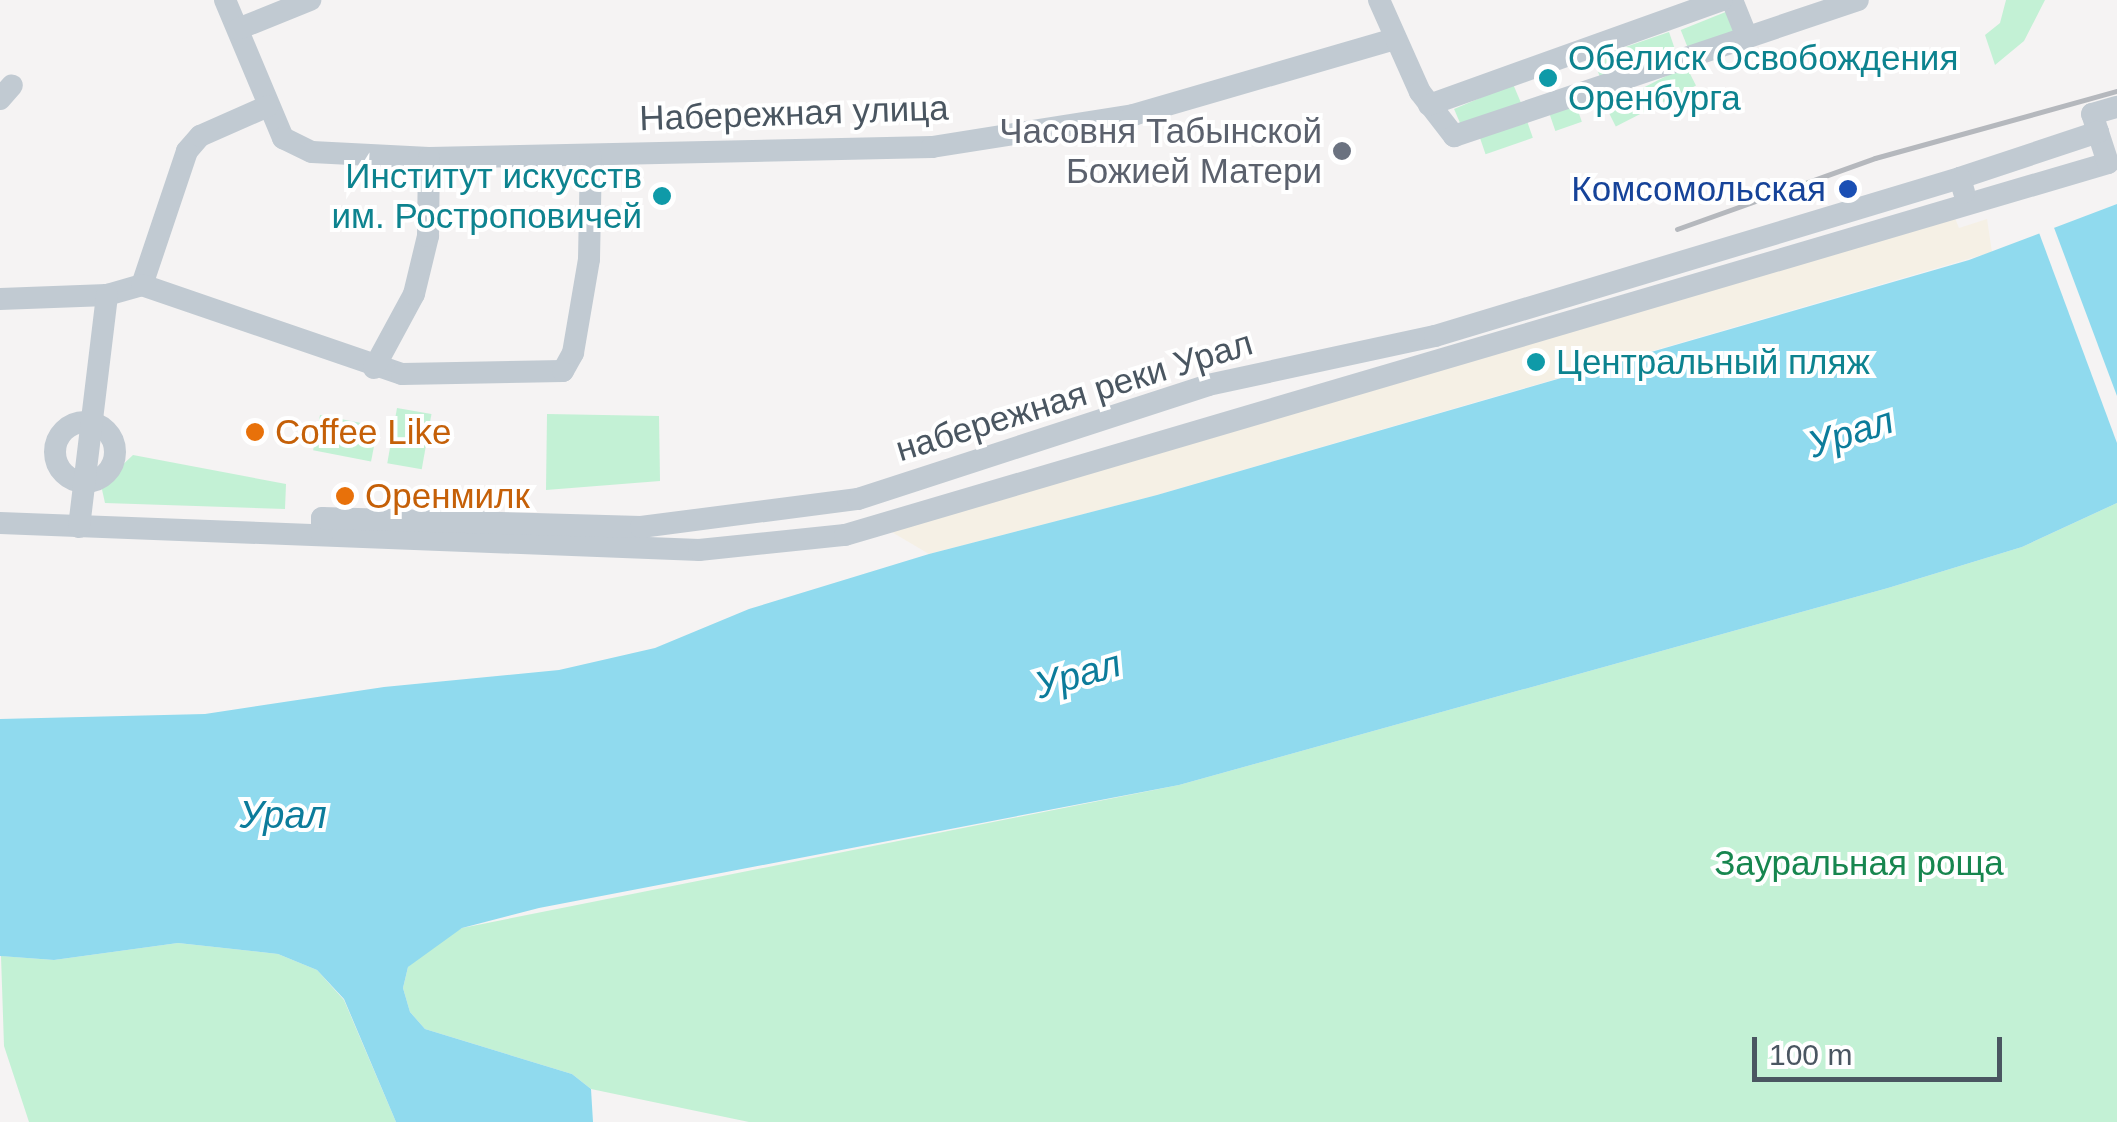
<!DOCTYPE html>
<html>
<head>
<meta charset="utf-8">
<style>
	body { margin:0 }
	#map { position:relative; width:2117px; height:1122px; overflow:hidden; background:#f5f3f3; font-family:Arial,sans-serif }
	div>[style] { position:absolute }
	[style*='--x'] { left:calc(var(--x)*1px); top:calc(var(--y)*1px); width:calc(var(--w)*1px); rotate:calc(var(--a)*1deg) }
	.green>* { inset:0; background:#c3f1d5; transform-origin:0 0 }
	.sand>* { inset:0; background:#f5f0e5 }
	.water>* { inset:0; background:#90daee }
	.pier>* { inset:0; background:#f5f3f3 }
	.minor>* { height:22px; margin:-11px; padding:0 11px; transform-origin:11px; border-radius:11px; background:#c1cad2 }
	.minor>.ring { margin:-11px; padding:0; box-sizing:content-box; background:none; border:22px solid #c1cad2; border-radius:50% }
	.rail>* { height:5px; margin:-2.5px; padding:0 2.5px; transform-origin:2.5px; border-radius:2.5px; background:#b5b8bd }
	.dots>* { width:28px; height:28px; translate:-50% -50%; box-sizing:border-box; border:5px solid #fff; border-radius:50% }
	span { translate:-50% -50%; white-space:nowrap; text-align:center; line-height:1.15; -webkit-text-stroke:8px #fff; paint-order:stroke }
	.culture-label { font-size:35px; color:#0d838f }
	.left { translate:0 -50%; text-align:left }
	.right { translate:-100% -50%; text-align:right }
	.street-label { font-size:35px; color:#4a5661 }
	.worship-label { font-size:35px; color:#5b616d }
	.transit-label { font-size:35px; color:#164399 }
	.food-label { font-size:35px; color:#c56008 }
	.park-label { font-size:35px; color:#17864f }
	.water-label { font-size:38px; color:#0c7c9b; font-style:italic }
	.scale { position:absolute; left:1752px; top:1037px; width:250px; height:45px; box-sizing:border-box; border:5px solid #4a5661; border-top:0; padding-left:12px; font-size:30px; line-height:35px; white-space:nowrap; color:#4a5661; -webkit-text-stroke:8px #fff; paint-order:stroke }
</style>
</head>
<body>
<div id="map">
	<div class="green">
		<i style="clip-path:polygon(2006px 0,2045px 0,2024px 41px,1995px 65px,1985px 35px,2000px 23px)"></i>
		<i style="left:1728px;top:11px;width:22px;height:51px;rotate:68deg"></i>
		<i style="left:1669px;top:32px;width:21px;height:80px;rotate:71deg"></i>
		<i style="left:1686px;top:66px;width:22px;height:90px;rotate:63deg"></i>
		<i style="left:1513px;top:84px;width:23px;height:64px;rotate:67deg"></i>
		<i style="left:1575px;top:102px;width:21px;height:28px;rotate:71deg"></i>
		<i style="left:1526px;top:118px;width:21px;height:50px;rotate:71deg"></i>
		<i style="left:397px;top:408px;width:35px;height:56px;rotate:10deg"></i>
		<i style="clip-path:polygon(547px 414px,659px 416px,660px 481px,546px 490px)"></i>
		<i style="left:320px;top:415px;width:59px;height:36px;rotate:11deg"></i>
		<i style="clip-path:polygon(133px 455px,286px 484px,285px 509px,105px 503px,101px 485px)"></i>
		<i style="clip-path:polygon(2117px 503px,2117px 1122px,749px 1122px,591px 1089px,572px 1074px,425px 1029px,410px 1012px,403px 988px,408px 967px,423px 950px,462px 928px,1179px 785px,1888px 588px,2022px 547px)"></i>
		<i style="clip-path:polygon(178px 943px,278px 954px,317px 970px,344px 1000px,396px 1122px,29px 1122px,4px 1046px,1px 956px,54px 960px)"></i>
	</div>
	<div class="sand">
		<i style="clip-path:polygon(1955px 218px,1959px 228px,1987px 219px,1992px 252px,1157px 495px,929px 554px,890px 531px)"></i>
	</div>
	<div class="water">
		<i style="clip-path:polygon(2117px 204px,2117px 503px,2022px 547px,1888px 588px,1179px 785px,539px 908px,462px 928px,408px 967px,403px 988px,410px 1012px,425px 1029px,572px 1074px,591px 1089px,593px 1122px,396px 1122px,344px 999px,317px 970px,278px 954px,178px 943px,54px 960px,0 956px,0 719px,205px 714px,384px 687px,559px 670px,655px 648px,749px 609px,929px 554px,1157px 495px,1969px 260px)"></i>
	</div>
	<div class="pier">
		<i style="clip-path:polygon(2053px 225px,2117px 396px,2117px 443px,2038px 230px)"></i>
	</div>
	<div class="minor">
		<i style="--x:225;--y:0;--w:150;--a:67.2"></i>
		<i style="--x:283;--y:138;--w:32;--a:26"></i>
		<i style="--x:312;--y:152;--w:117;--a:2.9"></i>
		<i style="--x:429;--y:158;--w:503;--a:-1.25"></i>
		<i style="--x:932;--y:147;--w:204;--a:-9"></i>
		<i style="--x:1133;--y:115;--w:272;--a:-16.2"></i>
		<i style="--x:1379;--y:0;--w:101;--a:66"></i>
		<i style="--x:1420;--y:92;--w:56;--a:52.3"></i>
		<i style="--x:1454;--y:136;--w:426;--a:-18.6"></i>
		<i style="--x:1732;--y:0;--w:40;--a:68"></i>
		<i style="--x:238;--y:29;--w:78;--a:-21.9"></i>
		<i style="--x:0;--y:99;--w:18;--a:-49"></i>
		<i style="--x:1429;--y:105;--w:311;--a:-19.7"></i>
		<i style="--x:2098;--y:132;--w:19;--a:-108"></i>
		<i style="--x:2092;--y:114;--w:26;--a:-16"></i>
		<i style="--x:142;--y:285;--w:141;--a:-71.4"></i>
		<i style="--x:187;--y:151;--w:20;--a:-49"></i>
		<i style="--x:200;--y:136;--w:74;--a:-23.8"></i>
		<i style="--x:0;--y:299;--w:107;--a:-2.1"></i>
		<i style="--x:107;--y:295;--w:36;--a:-16"></i>
		<i style="--x:142;--y:285;--w:275;--a:18.9"></i>
		<i style="--x:402;--y:374;--w:161;--a:-1.1"></i>
		<i style="--x:563;--y:371;--w:21;--a:-61"></i>
		<i style="--x:573;--y:353;--w:95;--a:-80.3"></i>
		<i style="--x:589;--y:259;--w:103;--a:-88.9"></i>
		<i style="--x:374;--y:368;--w:84;--a:-61.6"></i>
		<i style="--x:414;--y:294;--w:60;--a:-76.4"></i>
		<i style="--x:428;--y:236;--w:78;--a:-89.3"></i>
		<i class="ring" style="left:55px;top:422px;width:38px;height:38px"></i>
		<i style="--x:0;--y:523;--w:700;--a:2.21"></i>
		<i style="--x:699;--y:550;--w:147;--a:-5.9"></i>
		<i style="--x:845;--y:535;--w:1317;--a:-16.41"></i>
		<i style="--x:2108;--y:163;--w:33;--a:-108"></i>
		<i style="--x:2098;--y:132;--w:145;--a:161.6"></i>
		<i style="--x:79;--y:527;--w:234;--a:-83.1"></i>
		<i style="--x:322;--y:534;--w:16;--a:-90"></i>
		<i style="--x:322;--y:518;--w:319;--a:1.6"></i>
		<i style="--x:641;--y:527;--w:219;--a:-7.4"></i>
		<i style="--x:858;--y:499;--w:368;--a:-18"></i>
		<i style="--x:1208;--y:385;--w:232;--a:-12.2"></i>
		<i style="--x:1435;--y:336;--w:548;--a:-16.75"></i>
		<i style="--x:1960;--y:178;--w:15;--a:74"></i>
	</div>
	<div class="rail">
		<i style="--x:1677;--y:229;--w:210;--a:-19.7"></i>
		<i style="--x:1875;--y:158;--w:251;--a:-15.5"></i>
	</div>
	<div class="dots">
		<i style="left:1548px;top:78px;background:#0f9aa8"></i>
		<i style="left:1342px;top:151px;background:#6b7280"></i>
		<i style="left:1848px;top:189px;background:#1a4fb4"></i>
		<i style="left:662px;top:196px;background:#0f9aa8"></i>
		<i style="left:1536px;top:362px;background:#0f9aa8"></i>
		<i style="left:255px;top:432px;background:#e8710a"></i>
		<i style="left:345px;top:496px;background:#e8710a"></i>
	</div>
	<div class="culture-label">
		<span class="left" style="left:1568px;top:78px">Обелиск Освобождения<br>Оренбурга</span>
		<span class="right" style="left:642px;top:196px">Институт искусств<br>им. Ростроповичей</span>
		<span class="left" style="left:1556px;top:362px">Центральный пляж</span>
	</div>
	<div class="street-label">
		<span style="left:794px;top:113px;rotate:-2deg">Набережная улица</span>
		<span style="left:1074px;top:396px;rotate:-17deg">набережная реки Урал</span>
	</div>
	<div class="worship-label">
		<span class="right" style="left:1322px;top:151px">Часовня Табынской<br>Божией Матери</span>
	</div>
	<div class="transit-label">
		<span class="right" style="left:1826px;top:189px">Комсомольская</span>
	</div>
	<div class="food-label">
		<span class="left" style="left:275px;top:432px">Coffee Like</span>
		<span class="left" style="left:365px;top:496px">Оренмилк</span>
	</div>
	<div class="park-label">
		<span style="left:1859px;top:863px">Зауральная роща</span>
	</div>
	<div class="water-label">
		<span style="left:1851px;top:433px;rotate:-18deg">Урал</span>
		<span style="left:1078px;top:675px;rotate:-16deg">Урал</span>
		<span style="left:283px;top:816px">Урал</span>
	</div>
	<div class="scale">100 m</div>
</div>
</body>
</html>
